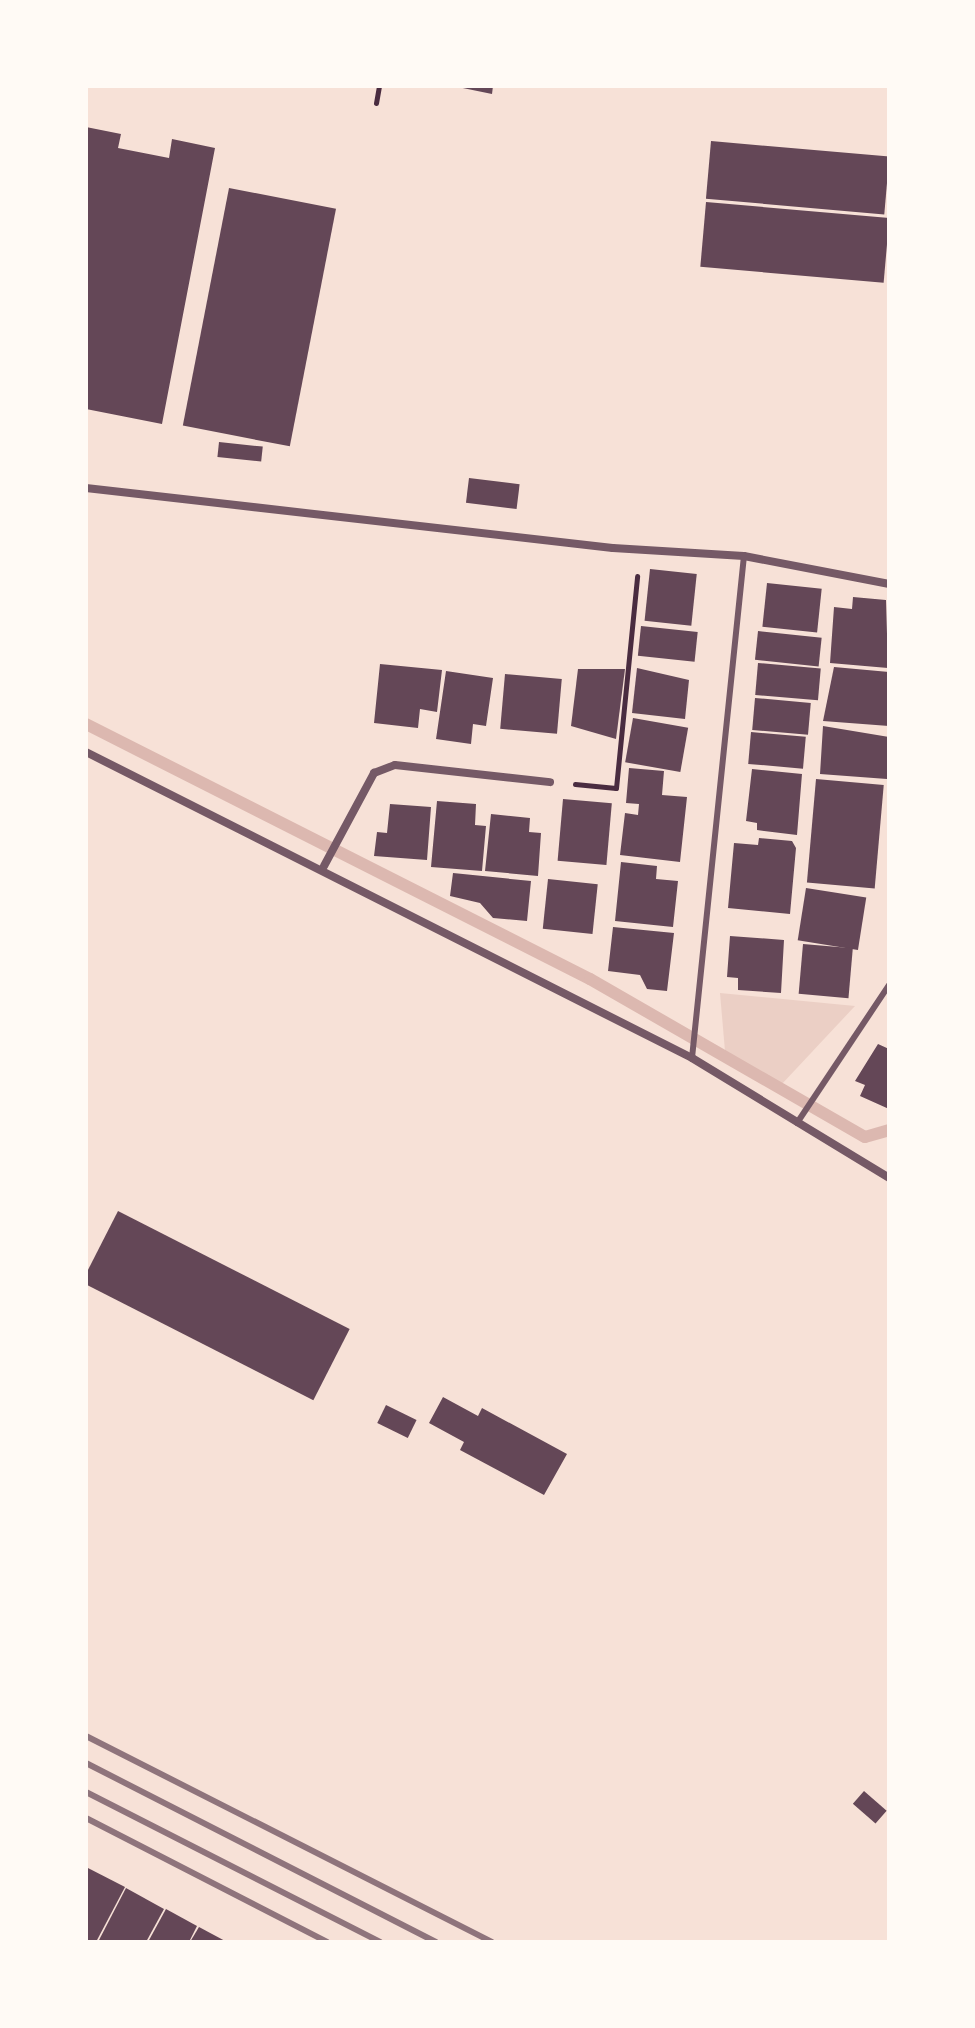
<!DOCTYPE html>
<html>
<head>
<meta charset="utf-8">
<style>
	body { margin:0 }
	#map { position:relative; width:975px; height:2028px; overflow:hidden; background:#f7e1d7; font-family:"PT Sans",sans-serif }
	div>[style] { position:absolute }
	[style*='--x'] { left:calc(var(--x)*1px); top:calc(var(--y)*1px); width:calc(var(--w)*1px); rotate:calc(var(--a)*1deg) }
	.green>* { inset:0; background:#ebcfc5 }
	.stream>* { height:12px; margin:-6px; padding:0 6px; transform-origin:6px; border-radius:6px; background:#dcb8b0 }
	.building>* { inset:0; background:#644757; transform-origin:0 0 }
	.path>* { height:5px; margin:-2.5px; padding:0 2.5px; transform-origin:2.5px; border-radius:2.5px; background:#4a2c40 }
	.service>* { height:6px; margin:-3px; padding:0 3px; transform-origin:3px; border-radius:3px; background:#755966 }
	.minor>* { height:8px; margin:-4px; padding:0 4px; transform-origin:4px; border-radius:4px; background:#755966 }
	.rail>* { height:6px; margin:-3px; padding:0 3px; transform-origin:3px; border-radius:3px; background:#8f747c }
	span { translate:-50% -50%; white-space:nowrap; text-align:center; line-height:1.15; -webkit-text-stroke:6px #fffaf5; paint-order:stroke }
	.frame { position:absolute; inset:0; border:88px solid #fffaf5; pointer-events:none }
</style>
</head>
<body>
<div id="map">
	<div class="green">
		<i style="clip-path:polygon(720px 993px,855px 1006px,781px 1085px,725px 1051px)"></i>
	</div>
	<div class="stream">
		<i style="--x:86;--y:724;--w:565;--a:26.84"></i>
		<i style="--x:590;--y:979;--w:317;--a:29.9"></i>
		<i style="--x:865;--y:1137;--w:25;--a:-16"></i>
	</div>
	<div class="building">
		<i style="clip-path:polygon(453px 86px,493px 86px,492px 94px)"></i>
		<i style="clip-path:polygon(86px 127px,121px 134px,118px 148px,169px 158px,172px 139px,215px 148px,162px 424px,86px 409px)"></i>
		<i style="left:711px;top:141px;width:179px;height:58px;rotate:5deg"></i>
		<i style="left:229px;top:188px;width:109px;height:242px;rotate:11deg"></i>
		<i style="left:706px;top:202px;width:184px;height:65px;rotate:5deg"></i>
		<i style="left:219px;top:442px;width:44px;height:15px;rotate:6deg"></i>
		<i style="left:469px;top:478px;width:51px;height:25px;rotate:7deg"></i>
		<i style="left:650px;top:569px;width:47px;height:52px;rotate:6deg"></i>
		<i style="left:767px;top:583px;width:55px;height:44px;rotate:6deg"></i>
		<i style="clip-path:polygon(853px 597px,886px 600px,888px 668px,830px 663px,834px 607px,852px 609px)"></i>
		<i style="left:641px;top:626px;width:57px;height:30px;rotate:6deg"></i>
		<i style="left:758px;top:631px;width:64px;height:29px;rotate:6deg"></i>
		<i style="left:758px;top:663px;width:63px;height:32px;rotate:5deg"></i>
		<i style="clip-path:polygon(380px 664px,442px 670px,437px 712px,420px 709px,418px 728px,374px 723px)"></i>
		<i style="clip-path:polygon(834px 667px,889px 672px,889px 726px,823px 721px)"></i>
		<i style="clip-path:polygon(637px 668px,689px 680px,685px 719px,632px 713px)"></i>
		<i style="clip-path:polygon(578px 669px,625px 669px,616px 739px,571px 726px)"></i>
		<i style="clip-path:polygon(446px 671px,493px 678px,486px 726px,473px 724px,471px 744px,436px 739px)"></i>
		<i style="left:505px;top:674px;width:57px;height:55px;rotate:5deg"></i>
		<i style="left:755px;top:698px;width:56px;height:32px;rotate:5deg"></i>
		<i style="left:633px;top:718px;width:56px;height:45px;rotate:10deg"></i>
		<i style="clip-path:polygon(823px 726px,889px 737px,887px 779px,820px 774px)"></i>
		<i style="left:751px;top:732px;width:55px;height:32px;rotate:5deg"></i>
		<i style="clip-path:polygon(629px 768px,664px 771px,662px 795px,687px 797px,680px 862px,620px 855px,625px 813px,638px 815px,639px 804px,626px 803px)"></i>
		<i style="clip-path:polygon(752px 769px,802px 774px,797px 835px,757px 830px,757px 823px,746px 821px)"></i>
		<i style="left:816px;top:779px;width:68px;height:104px;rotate:5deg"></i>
		<i style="left:563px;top:799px;width:49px;height:62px;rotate:5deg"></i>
		<i style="clip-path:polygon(437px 801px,476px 804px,475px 825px,486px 826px,482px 871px,431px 867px)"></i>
		<i style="clip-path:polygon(390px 804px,431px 807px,427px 860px,374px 856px,377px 832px,387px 833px)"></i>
		<i style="clip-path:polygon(491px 814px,530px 818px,529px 832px,541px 833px,538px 876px,485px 871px)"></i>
		<i style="clip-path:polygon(759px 838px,792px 841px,796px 848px,790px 914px,728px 908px,734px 843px,758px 845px)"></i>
		<i style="clip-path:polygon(621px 862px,657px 866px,656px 879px,678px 881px,673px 927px,615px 921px)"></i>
		<i style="clip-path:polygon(453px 873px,531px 881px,527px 921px,493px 918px,480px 903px,450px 896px)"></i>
		<i style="left:548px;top:879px;width:50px;height:50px;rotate:6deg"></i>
		<i style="left:806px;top:888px;width:61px;height:53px;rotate:9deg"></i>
		<i style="clip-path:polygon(613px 927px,674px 933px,667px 991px,647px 989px,640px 975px,608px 971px)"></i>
		<i style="clip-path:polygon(730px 936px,784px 940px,781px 993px,738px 990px,738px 978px,727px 977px)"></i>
		<i style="left:803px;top:944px;width:50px;height:50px;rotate:5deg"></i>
		<i style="clip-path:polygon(878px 1044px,889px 1049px,889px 1109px,860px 1096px,865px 1085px,855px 1081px)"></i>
		<i style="left:118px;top:1211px;width:260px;height:80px;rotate:27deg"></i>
		<i style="clip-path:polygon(443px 1397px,478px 1416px,482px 1408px,567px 1454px,544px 1495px,460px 1450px,464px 1442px,429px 1423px)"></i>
		<i style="left:386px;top:1405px;width:34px;height:20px;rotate:26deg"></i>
		<i style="left:864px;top:1791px;width:30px;height:17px;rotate:41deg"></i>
		<i style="clip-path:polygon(86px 1867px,125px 1887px,96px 1942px,86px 1942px)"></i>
		<i style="clip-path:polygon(126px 1888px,164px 1909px,146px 1942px,98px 1942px)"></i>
		<i style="clip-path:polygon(166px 1909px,197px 1926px,189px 1942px,148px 1942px)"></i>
		<i style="clip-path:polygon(199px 1927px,227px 1942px,190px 1942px)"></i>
	</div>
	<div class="path">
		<i style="--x:376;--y:103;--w:17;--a:-80"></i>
		<i style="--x:575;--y:784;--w:41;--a:5.6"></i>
		<i style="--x:616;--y:788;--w:213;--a:-84.3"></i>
	</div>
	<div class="service">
		<i style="--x:692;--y:1058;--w:505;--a:-84.09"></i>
		<i style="--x:797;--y:1123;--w:166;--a:-56.3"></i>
	</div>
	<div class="minor">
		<i style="--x:86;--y:488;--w:530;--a:6.5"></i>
		<i style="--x:613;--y:548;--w:131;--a:3.5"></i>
		<i style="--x:744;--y:556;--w:148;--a:10.9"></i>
		<i style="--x:86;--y:752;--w:679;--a:26.79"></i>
		<i style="--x:692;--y:1058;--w:231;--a:31.3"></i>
		<i style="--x:324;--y:866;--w:106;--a:-61.7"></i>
		<i style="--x:374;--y:773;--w:22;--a:-21"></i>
		<i style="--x:395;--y:765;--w:156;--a:6.3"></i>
	</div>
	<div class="rail">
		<i style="--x:86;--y:1736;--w:455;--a:26.9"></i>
		<i style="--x:86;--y:1763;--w:393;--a:27.1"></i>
		<i style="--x:86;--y:1792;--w:330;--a:27"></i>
		<i style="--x:86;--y:1818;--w:271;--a:27.2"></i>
	</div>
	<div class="frame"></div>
</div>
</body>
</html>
